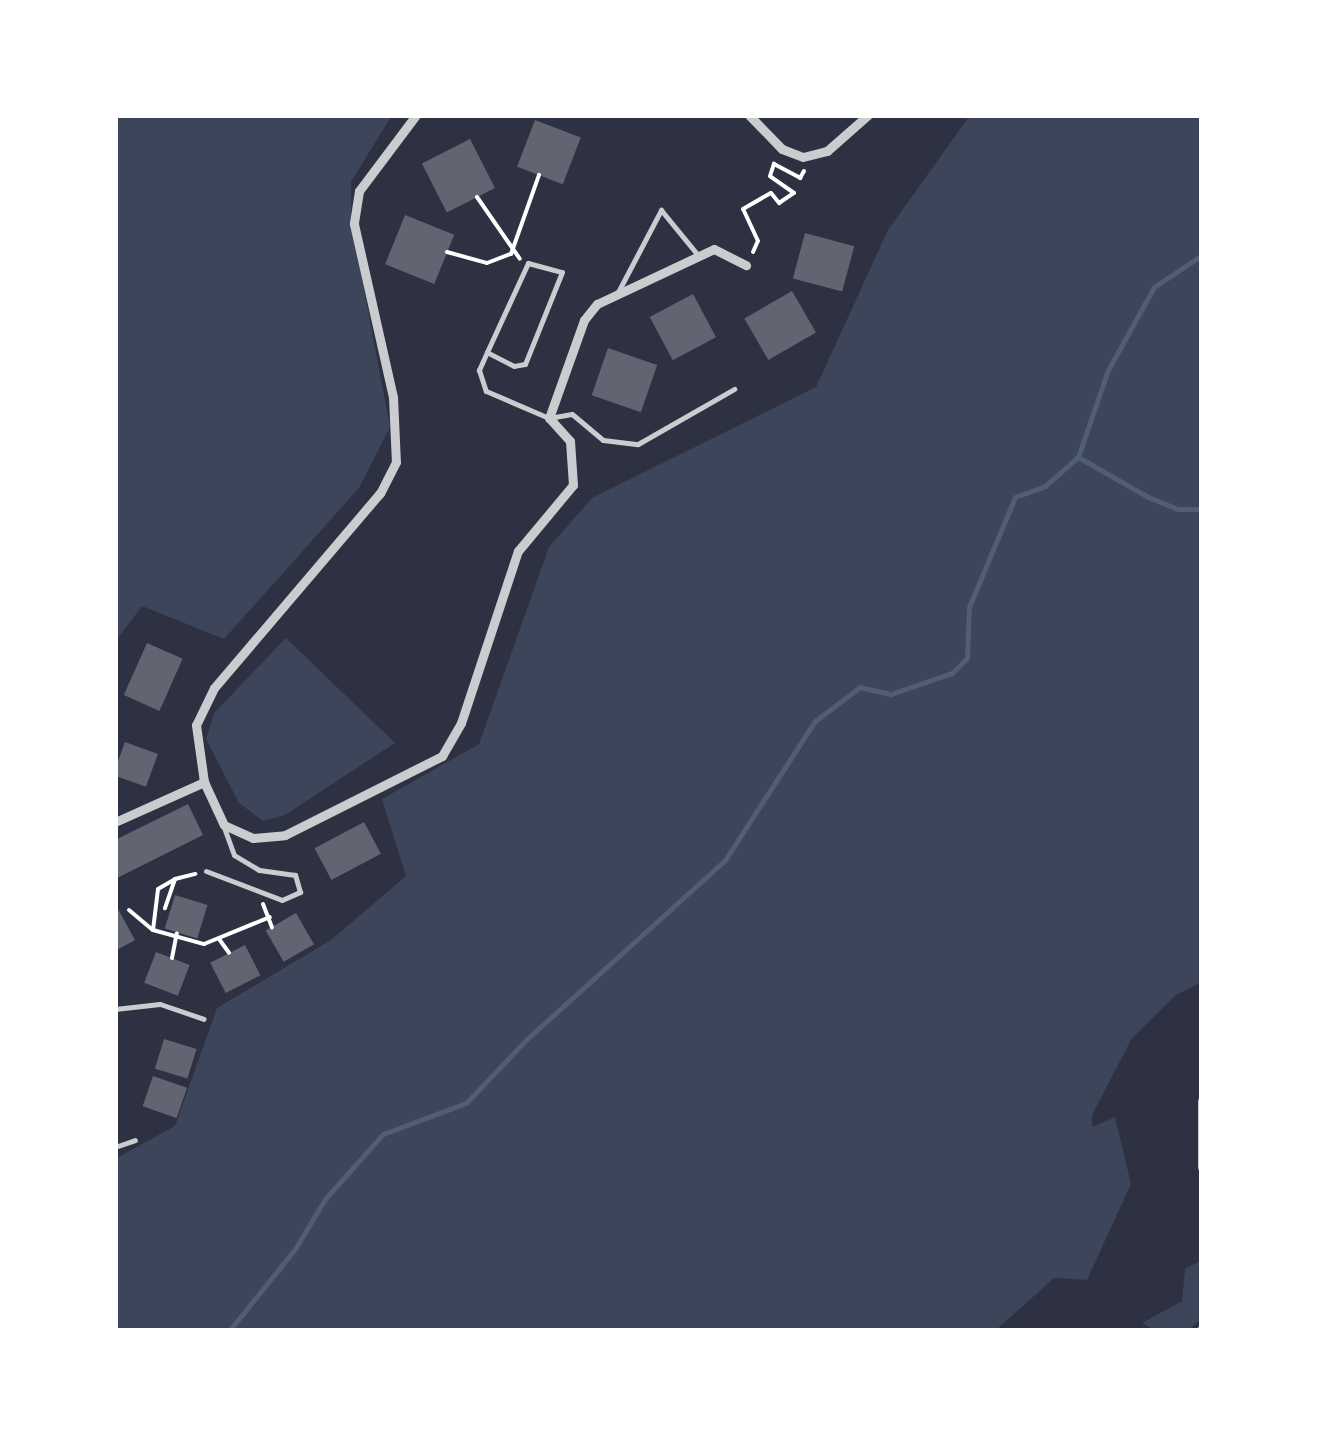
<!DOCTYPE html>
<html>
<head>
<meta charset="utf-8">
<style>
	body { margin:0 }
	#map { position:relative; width:1317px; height:1446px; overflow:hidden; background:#2d3142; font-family:"Varela Round",sans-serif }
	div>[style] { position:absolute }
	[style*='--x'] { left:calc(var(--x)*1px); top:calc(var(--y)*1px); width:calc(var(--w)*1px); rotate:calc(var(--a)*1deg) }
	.green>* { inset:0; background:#3c4559 }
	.stream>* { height:5px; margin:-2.5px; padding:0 2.5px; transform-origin:2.5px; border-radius:2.5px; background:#4f5d75 }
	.building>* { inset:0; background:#626471; transform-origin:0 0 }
	.path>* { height:4px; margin:-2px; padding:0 2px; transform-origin:2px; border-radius:2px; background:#fff }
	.service>* { height:5px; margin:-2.5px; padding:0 2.5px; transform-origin:2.5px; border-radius:2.5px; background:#caccd0 }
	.minor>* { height:9px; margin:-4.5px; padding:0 4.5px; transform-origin:4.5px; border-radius:4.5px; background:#caccd0 }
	span { translate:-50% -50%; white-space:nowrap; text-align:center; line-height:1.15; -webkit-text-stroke:8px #fff; paint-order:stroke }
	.frame { position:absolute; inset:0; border:118px solid #fff; pointer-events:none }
</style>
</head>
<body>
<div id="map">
	<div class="green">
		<i style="clip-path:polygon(115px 115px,392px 115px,351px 182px,351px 220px,390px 427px,359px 488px,224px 639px,142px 606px,115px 642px)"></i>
		<i style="clip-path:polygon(970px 115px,1202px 115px,1202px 982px,1176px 995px,1132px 1038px,1092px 1115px,1092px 1127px,1115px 1117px,1131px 1184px,1087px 1280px,1054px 1278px,995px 1331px,115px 1331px,115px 1159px,175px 1126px,217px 1008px,331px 940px,406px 876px,382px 799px,479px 744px,549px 547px,592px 498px,816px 387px,888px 230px)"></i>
		<i style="clip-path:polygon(286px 638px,395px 743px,285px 815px,263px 821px,239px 803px,206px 739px,214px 713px)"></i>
		<i style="clip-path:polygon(1202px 1260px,1202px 1318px,1187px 1331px,1156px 1331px,1142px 1323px,1182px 1301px,1185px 1269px)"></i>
	</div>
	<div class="stream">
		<i style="--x:1078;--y:457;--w:81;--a:29.7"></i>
		<i style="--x:1148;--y:497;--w:32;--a:22"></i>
		<i style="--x:1178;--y:509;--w:24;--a:0"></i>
		<i style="--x:229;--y:1331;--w:105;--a:-51.2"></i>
		<i style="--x:295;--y:1249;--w:58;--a:-59"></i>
		<i style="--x:325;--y:1199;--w:87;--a:-48.3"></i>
		<i style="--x:383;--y:1134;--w:89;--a:-20.5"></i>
		<i style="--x:466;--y:1103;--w:88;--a:-46.4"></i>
		<i style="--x:527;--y:1039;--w:267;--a:-42.1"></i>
		<i style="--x:725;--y:860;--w:166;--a:-57.1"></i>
		<i style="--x:815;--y:721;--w:56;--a:-37.1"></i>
		<i style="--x:860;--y:687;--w:32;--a:13"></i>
		<i style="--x:891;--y:694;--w:65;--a:-19"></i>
		<i style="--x:952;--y:673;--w:21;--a:-45"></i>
		<i style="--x:967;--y:658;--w:51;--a:-87.8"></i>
		<i style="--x:969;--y:607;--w:119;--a:-67.3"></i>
		<i style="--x:1015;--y:497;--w:32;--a:-20"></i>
		<i style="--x:1045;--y:486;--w:44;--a:-41.3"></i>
		<i style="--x:1078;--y:457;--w:92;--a:-71"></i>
		<i style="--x:1108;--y:370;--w:95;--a:-61"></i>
		<i style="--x:1154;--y:287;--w:58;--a:-33.7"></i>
	</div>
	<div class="building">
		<i style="left:535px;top:120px;width:49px;height:50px;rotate:21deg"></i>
		<i style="left:470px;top:139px;width:55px;height:54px;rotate:63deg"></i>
		<i style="left:405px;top:215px;width:53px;height:53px;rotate:22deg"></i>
		<i style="left:805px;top:233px;width:51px;height:47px;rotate:15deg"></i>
		<i style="left:792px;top:291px;width:48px;height:55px;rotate:60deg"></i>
		<i style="left:693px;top:294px;width:49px;height:49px;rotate:62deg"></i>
		<i style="left:608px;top:348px;width:52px;height:50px;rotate:19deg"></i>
		<i style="left:147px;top:643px;width:39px;height:57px;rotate:24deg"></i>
		<i style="left:125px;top:742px;width:35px;height:35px;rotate:20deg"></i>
		<i style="clip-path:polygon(188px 804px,203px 835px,115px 879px,115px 840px)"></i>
		<i style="left:364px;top:822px;width:36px;height:56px;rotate:62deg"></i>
		<i style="left:175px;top:895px;width:34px;height:35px;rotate:17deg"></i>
		<i style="clip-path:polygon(118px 909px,135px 940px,115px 951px,115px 911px)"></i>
		<i style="left:296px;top:913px;width:36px;height:35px;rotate:60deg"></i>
		<i style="left:245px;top:945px;width:34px;height:39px;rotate:63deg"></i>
		<i style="left:156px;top:952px;width:36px;height:33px;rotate:21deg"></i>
		<i style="left:164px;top:1039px;width:34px;height:31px;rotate:17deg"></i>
		<i style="left:153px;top:1076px;width:36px;height:32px;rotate:19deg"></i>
	</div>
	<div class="path">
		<i style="--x:477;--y:197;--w:75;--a:55.3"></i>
		<i style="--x:447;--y:252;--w:41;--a:15.4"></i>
		<i style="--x:487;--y:263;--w:26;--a:-21"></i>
		<i style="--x:511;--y:254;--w:84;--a:-70.5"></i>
		<i style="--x:753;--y:252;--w:12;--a:-66"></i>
		<i style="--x:758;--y:241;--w:35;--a:-115"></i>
		<i style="--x:743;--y:209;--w:32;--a:-30"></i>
		<i style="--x:771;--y:193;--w:13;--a:51"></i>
		<i style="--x:779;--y:203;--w:18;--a:-34"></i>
		<i style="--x:794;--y:193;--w:29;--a:-145"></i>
		<i style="--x:770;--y:176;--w:13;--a:-72"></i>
		<i style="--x:774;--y:164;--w:30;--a:28"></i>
		<i style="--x:800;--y:178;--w:8;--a:-60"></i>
		<i style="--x:175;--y:879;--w:21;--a:-14"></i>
		<i style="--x:263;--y:904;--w:25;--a:69"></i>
		<i style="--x:129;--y:910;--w:31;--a:40"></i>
		<i style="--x:153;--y:930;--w:53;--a:15.4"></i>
		<i style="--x:204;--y:944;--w:71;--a:-22.2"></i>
		<i style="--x:153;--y:930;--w:41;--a:-83"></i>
		<i style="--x:158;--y:889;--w:20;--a:-30"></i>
		<i style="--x:175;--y:879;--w:31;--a:109"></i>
		<i style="--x:219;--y:939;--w:17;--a:54"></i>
		<i style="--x:172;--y:958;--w:25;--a:-79"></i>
	</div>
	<div class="service">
		<i style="--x:528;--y:263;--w:35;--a:15"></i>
		<i style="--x:562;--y:272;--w:99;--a:111.9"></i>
		<i style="--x:525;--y:364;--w:11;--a:170"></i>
		<i style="--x:514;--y:366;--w:30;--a:-153"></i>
		<i style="--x:487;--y:352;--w:98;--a:-65.3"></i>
		<i style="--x:618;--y:292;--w:93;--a:-62.3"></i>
		<i style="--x:661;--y:210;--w:57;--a:50.7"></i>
		<i style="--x:487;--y:352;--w:20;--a:114"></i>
		<i style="--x:479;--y:370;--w:22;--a:72"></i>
		<i style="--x:486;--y:391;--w:69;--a:23.2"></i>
		<i style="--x:549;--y:418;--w:23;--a:-10"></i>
		<i style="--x:572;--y:414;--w:40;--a:40"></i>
		<i style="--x:603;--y:440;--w:35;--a:7"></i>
		<i style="--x:638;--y:444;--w:111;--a:-29.8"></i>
		<i style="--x:206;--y:871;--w:81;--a:20.9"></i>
		<i style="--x:282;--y:900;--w:20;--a:-24"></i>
		<i style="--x:300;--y:892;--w:18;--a:-106"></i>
		<i style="--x:295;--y:875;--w:36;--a:-172"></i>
		<i style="--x:259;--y:870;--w:29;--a:-149"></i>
		<i style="--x:234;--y:855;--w:29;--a:-110"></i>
		<i style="--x:115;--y:1009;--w:45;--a:-6.3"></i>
		<i style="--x:160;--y:1004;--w:46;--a:18.8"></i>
		<i style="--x:115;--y:1147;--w:21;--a:-19"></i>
	</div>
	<div class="minor">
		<i style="--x:416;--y:115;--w:95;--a:126.9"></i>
		<i style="--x:359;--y:191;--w:33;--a:99"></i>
		<i style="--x:354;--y:224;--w:177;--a:77.3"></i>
		<i style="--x:393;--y:397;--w:65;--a:87.4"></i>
		<i style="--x:396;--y:462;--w:35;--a:117"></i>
		<i style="--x:380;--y:493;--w:256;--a:130.4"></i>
		<i style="--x:214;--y:688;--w:41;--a:115.9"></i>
		<i style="--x:196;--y:725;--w:58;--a:82"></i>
		<i style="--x:204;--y:782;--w:47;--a:65.1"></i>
		<i style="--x:224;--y:825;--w:32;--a:24"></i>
		<i style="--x:253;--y:838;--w:32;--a:-5"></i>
		<i style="--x:285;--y:835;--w:176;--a:-26.7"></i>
		<i style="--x:442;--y:756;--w:38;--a:-60"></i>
		<i style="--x:461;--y:723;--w:181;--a:-71.7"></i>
		<i style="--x:518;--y:551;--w:86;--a:-50.2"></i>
		<i style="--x:573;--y:485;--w:44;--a:-93.9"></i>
		<i style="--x:570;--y:441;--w:31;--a:-132"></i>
		<i style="--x:549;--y:418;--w:104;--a:-70.3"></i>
		<i style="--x:584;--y:320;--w:21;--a:-51"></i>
		<i style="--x:597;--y:304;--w:129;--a:-25.2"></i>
		<i style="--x:714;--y:249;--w:36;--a:27"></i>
		<i style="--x:749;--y:115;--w:47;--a:45.9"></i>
		<i style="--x:782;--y:149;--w:22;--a:21"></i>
		<i style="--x:803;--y:157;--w:25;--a:-14"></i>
		<i style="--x:827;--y:151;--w:55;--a:-41.3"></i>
		<i style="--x:115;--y:822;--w:98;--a:-24.2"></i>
		<i style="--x:1202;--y:1101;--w:66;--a:90"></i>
		<i style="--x:1200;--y:1331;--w:3;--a:-45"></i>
	</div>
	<div class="frame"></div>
</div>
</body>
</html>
